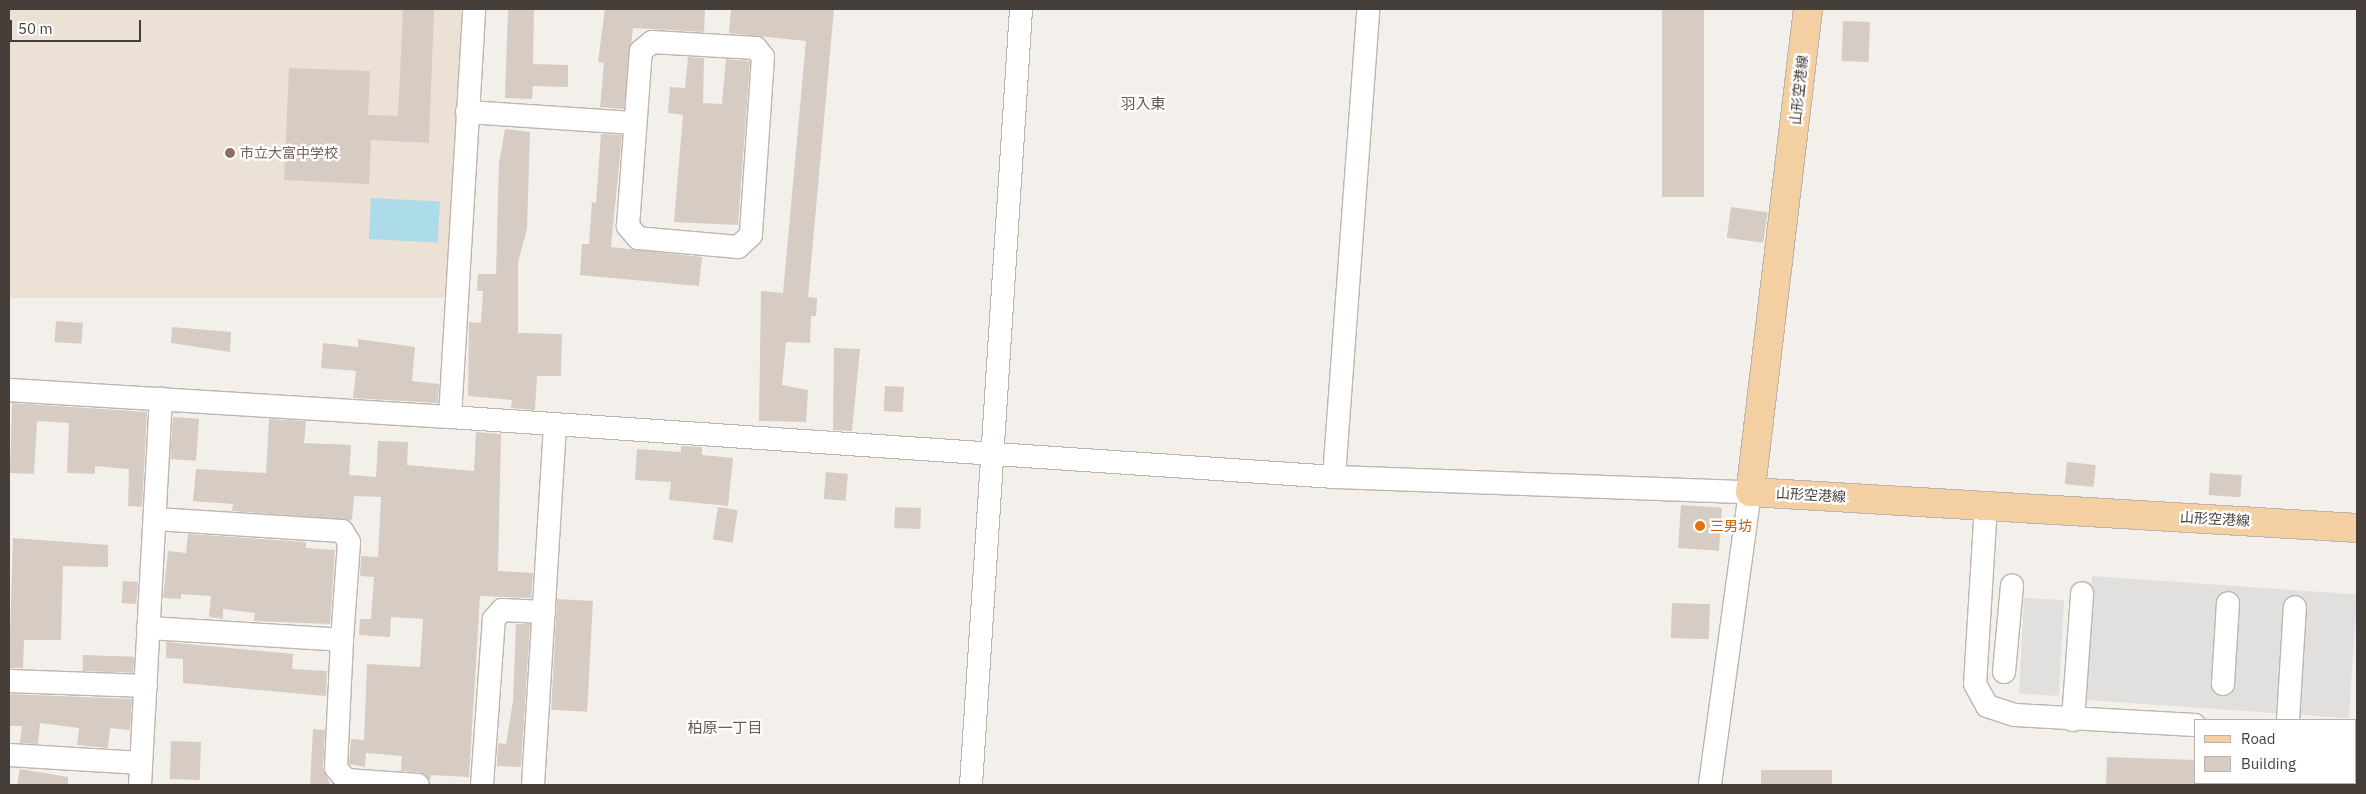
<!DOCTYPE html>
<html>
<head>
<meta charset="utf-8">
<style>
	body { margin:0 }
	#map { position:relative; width:2366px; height:794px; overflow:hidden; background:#f3efea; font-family:"IBM Plex Sans","Noto Sans JP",sans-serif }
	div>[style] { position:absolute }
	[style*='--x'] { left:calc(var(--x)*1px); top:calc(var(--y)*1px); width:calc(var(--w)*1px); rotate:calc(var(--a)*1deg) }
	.education>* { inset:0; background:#ebe1d5; transform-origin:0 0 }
	.parking>* { inset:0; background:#e2e0de; transform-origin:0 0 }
	.water>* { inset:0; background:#acdbe9; transform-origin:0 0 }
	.building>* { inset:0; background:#d7ccc3; transform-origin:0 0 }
	.roads { filter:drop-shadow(1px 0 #beb5ad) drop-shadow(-1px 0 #beb5ad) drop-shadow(0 1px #beb5ad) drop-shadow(0 -1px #beb5ad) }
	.minor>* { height:22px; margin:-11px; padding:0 11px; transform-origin:11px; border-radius:11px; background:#fff }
	.major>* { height:28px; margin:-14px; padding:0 14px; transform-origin:14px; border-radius:14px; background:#f4cfa1 }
	.dots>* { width:14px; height:14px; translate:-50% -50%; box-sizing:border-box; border:2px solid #fff; border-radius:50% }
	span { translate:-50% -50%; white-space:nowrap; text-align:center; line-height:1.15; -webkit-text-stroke:4.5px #fff; paint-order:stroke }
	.street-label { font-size:14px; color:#463f39 }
	.education-label { font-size:14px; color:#785e54 }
	.left { translate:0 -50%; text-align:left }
	.food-label { font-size:14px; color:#c56008 }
	.neighbourhood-label { font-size:15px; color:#685b51 }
	.frame { position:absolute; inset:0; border:10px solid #463f39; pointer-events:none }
	.legend { position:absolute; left:2194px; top:719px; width:162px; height:65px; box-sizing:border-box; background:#fff; border:1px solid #b5b2b0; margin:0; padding:6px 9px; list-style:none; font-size:15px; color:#463f39 }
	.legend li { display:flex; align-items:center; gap:10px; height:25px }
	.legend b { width:25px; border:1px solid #b5b2b0 }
	.scale { position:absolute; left:10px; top:20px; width:131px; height:22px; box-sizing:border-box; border:2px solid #463f39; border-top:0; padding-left:6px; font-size:15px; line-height:18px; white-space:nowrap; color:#463f39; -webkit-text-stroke:4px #fff; paint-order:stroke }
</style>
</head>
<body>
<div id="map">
	<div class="education">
		<i style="left:9px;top:9px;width:452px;height:289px"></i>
	</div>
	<div class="parking">
		<i style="left:2092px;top:576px;width:266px;height:124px;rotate:4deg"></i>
		<i style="left:2024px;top:598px;width:40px;height:96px;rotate:3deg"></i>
	</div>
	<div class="water">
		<i style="left:371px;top:198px;width:69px;height:41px;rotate:3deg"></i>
	</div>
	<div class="building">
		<i style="clip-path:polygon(403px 9px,434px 9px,429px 143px,371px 140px,369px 184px,284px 180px,289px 68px,370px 71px,368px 115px,398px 116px)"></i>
		<i style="clip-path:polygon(508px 9px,534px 9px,533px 64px,568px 65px,568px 87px,533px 86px,532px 99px,505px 98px)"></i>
		<i style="clip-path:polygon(605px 9px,705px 9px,704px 32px,633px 28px,624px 109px,600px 107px,604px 63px,598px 62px)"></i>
		<i style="clip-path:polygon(731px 9px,834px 9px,808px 297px,817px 298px,816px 316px,811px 316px,810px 343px,786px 342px,782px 385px,808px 390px,806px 422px,759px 421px,761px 291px,783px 293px,806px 41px,729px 33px)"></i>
		<i style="left:1662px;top:9px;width:42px;height:188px"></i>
		<i style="left:1843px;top:21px;width:27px;height:40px;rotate:2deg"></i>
		<i style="clip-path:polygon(688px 57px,704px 58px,703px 103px,722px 104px,726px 59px,750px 61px,738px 225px,674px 222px,683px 115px,668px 113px,670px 87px,685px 88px)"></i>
		<i style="clip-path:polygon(505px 129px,530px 132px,527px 229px,518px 262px,518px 333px,562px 334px,561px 376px,537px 376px,535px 410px,511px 408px,512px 400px,468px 396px,469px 322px,481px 323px,483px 291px,477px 291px,478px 274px,496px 274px,499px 163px)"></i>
		<i style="clip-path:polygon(601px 134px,622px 135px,611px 247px,702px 257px,699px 286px,580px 275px,582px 244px,589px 244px,592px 202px,596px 203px)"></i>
		<i style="left:1731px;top:207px;width:37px;height:31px;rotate:8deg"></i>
		<i style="left:56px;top:321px;width:27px;height:21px;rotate:4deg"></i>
		<i style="clip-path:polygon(172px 327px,231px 332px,230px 352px,171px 343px)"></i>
		<i style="clip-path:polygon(358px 339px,415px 347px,412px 381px,439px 384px,438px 403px,353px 398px,356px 371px,321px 368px,323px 343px,358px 347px)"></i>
		<i style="clip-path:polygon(834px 348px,860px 349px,852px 431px,833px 430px)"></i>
		<i style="left:885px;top:386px;width:19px;height:25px;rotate:3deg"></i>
		<i style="clip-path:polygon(12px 403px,147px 412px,142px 507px,128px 506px,129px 469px,95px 466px,95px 474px,67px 473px,69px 423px,37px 421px,34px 474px,10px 473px)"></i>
		<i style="left:173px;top:417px;width:26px;height:42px;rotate:4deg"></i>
		<i style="clip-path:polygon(269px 419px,306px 421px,304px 443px,351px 445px,349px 475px,376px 477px,378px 441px,408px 442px,407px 465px,474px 471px,476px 432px,501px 434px,498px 571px,533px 573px,531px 598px,480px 596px,469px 777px,431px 775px,430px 780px,419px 772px,401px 771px,402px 756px,366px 753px,365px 767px,349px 764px,351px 739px,364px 740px,367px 664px,420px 667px,423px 619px,391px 617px,390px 637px,359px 635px,360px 619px,371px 619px,374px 577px,360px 576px,361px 556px,378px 557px,381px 497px,354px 496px,352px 520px,232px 511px,233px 504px,193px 501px,196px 469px,266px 473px)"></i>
		<i style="clip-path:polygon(681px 446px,702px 447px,702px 455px,733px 458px,728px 506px,669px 500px,671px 482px,635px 480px,637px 449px,681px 452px)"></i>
		<i style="left:2067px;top:462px;width:29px;height:22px;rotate:6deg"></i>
		<i style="left:826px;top:472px;width:22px;height:27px;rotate:5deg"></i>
		<i style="left:2210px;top:473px;width:32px;height:22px;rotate:4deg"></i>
		<i style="left:1681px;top:505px;width:41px;height:43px;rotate:4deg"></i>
		<i style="left:718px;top:507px;width:20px;height:33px;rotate:9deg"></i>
		<i style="left:895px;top:507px;width:26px;height:21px;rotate:2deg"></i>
		<i style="clip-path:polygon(188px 534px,306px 542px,306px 548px,335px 550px,330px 624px,254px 621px,255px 613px,223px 609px,223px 619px,209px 617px,211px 596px,181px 594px,181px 599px,163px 598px,168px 551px,186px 553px)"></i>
		<i style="clip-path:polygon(13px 538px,108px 545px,108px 567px,63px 566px,61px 640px,24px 640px,23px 668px,9px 668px)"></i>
		<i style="left:123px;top:581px;width:15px;height:22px;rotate:4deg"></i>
		<i style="left:557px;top:599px;width:36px;height:111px;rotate:3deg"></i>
		<i style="left:1672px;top:603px;width:38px;height:35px;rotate:2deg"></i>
		<i style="clip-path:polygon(516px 624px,530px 624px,521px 767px,497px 766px,498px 743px,506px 744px,513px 701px)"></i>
		<i style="clip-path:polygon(166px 642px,293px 654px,292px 669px,327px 671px,326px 696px,183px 683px,183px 659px,166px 658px)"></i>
		<i style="left:83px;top:655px;width:51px;height:16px;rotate:2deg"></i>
		<i style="clip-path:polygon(9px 694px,132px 699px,130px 730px,110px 728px,108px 748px,97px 747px,77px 745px,79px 728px,40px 723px,38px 744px,20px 743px,22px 726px,9px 726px)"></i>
		<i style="clip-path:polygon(313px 729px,325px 730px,323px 767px,330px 785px,310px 785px)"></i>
		<i style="left:171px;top:741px;width:30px;height:38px;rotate:2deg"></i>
		<i style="left:2107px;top:757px;width:88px;height:28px;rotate:2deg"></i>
		<i style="clip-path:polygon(20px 769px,68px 777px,68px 785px,17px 785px)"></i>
		<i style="left:1761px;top:770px;width:71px;height:15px"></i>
	</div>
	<div class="roads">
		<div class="minor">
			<i style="--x:652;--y:42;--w:104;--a:3.3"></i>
			<i style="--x:756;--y:48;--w:11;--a:52"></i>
			<i style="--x:763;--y:57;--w:178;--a:93.9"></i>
			<i style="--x:751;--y:235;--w:18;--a:137"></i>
			<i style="--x:738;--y:247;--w:100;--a:-174.9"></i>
			<i style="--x:638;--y:238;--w:16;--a:-130"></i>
			<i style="--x:628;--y:226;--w:175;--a:-85.8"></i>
			<i style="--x:641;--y:51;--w:14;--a:-39"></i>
			<i style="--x:467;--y:112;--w:167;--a:3.8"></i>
			<i style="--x:9;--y:390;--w:442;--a:3.5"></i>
			<i style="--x:450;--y:417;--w:409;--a:-86.6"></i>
			<i style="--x:450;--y:417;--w:886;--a:3.88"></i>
			<i style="--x:1334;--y:477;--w:416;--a:2.1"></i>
			<i style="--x:1750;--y:492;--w:296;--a:97.8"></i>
			<i style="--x:1334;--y:477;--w:469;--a:-85.8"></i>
			<i style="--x:1986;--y:505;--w:179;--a:93.5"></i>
			<i style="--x:1975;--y:684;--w:25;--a:61"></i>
			<i style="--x:1987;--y:706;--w:29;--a:18"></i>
			<i style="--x:2015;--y:715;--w:180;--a:3.2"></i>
			<i style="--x:148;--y:628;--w:194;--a:3.5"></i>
			<i style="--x:342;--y:640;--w:98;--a:-85.9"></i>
			<i style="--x:349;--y:542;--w:13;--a:-122"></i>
			<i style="--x:342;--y:531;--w:187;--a:-176.3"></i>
			<i style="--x:342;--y:640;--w:128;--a:92.7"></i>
			<i style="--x:336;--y:768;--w:16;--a:50"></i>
			<i style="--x:346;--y:780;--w:72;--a:4"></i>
			<i style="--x:2004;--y:672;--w:87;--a:-84.7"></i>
			<i style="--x:9;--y:681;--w:137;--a:2.1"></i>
			<i style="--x:2223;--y:684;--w:81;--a:-86.5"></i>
			<i style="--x:2073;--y:720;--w:127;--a:-85.9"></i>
			<i style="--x:2288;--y:720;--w:113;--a:-86.5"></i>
			<i style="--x:2355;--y:733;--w:2;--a:0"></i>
			<i style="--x:9;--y:755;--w:132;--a:3.5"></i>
			<i style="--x:140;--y:785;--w:387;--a:-86.9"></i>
			<i style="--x:482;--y:785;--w:166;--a:-85.9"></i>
			<i style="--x:494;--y:619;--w:12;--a:-48"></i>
			<i style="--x:502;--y:610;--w:42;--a:2.7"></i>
			<i style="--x:533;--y:785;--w:361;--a:-86.5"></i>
			<i style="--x:971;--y:785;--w:778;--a:-86.31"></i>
		</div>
		<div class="major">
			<i style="--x:1808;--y:9;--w:486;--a:96.8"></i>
			<i style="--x:1750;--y:492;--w:608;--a:3.39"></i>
		</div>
	</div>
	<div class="dots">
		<i style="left:230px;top:153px;background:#8d6e63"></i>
		<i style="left:1700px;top:526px;background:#e8710a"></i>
	</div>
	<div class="street-label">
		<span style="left:1799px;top:90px;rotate:-84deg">山形空港線</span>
		<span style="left:1811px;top:495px;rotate:3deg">山形空港線</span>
		<span style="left:2215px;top:519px;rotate:3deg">山形空港線</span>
	</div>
	<div class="education-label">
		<span class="left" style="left:240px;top:153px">市立大富中学校</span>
	</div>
	<div class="food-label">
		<span class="left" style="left:1710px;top:526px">三男坊</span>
	</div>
	<div class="neighbourhood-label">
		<span style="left:1143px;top:104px">羽入東</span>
		<span style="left:725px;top:728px">柏原一丁目</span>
	</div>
	<div class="frame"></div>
	<ul class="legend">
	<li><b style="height:6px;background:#f4cfa1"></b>Road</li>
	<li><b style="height:14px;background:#d7ccc3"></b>Building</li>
	</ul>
	<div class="scale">50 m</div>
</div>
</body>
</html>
